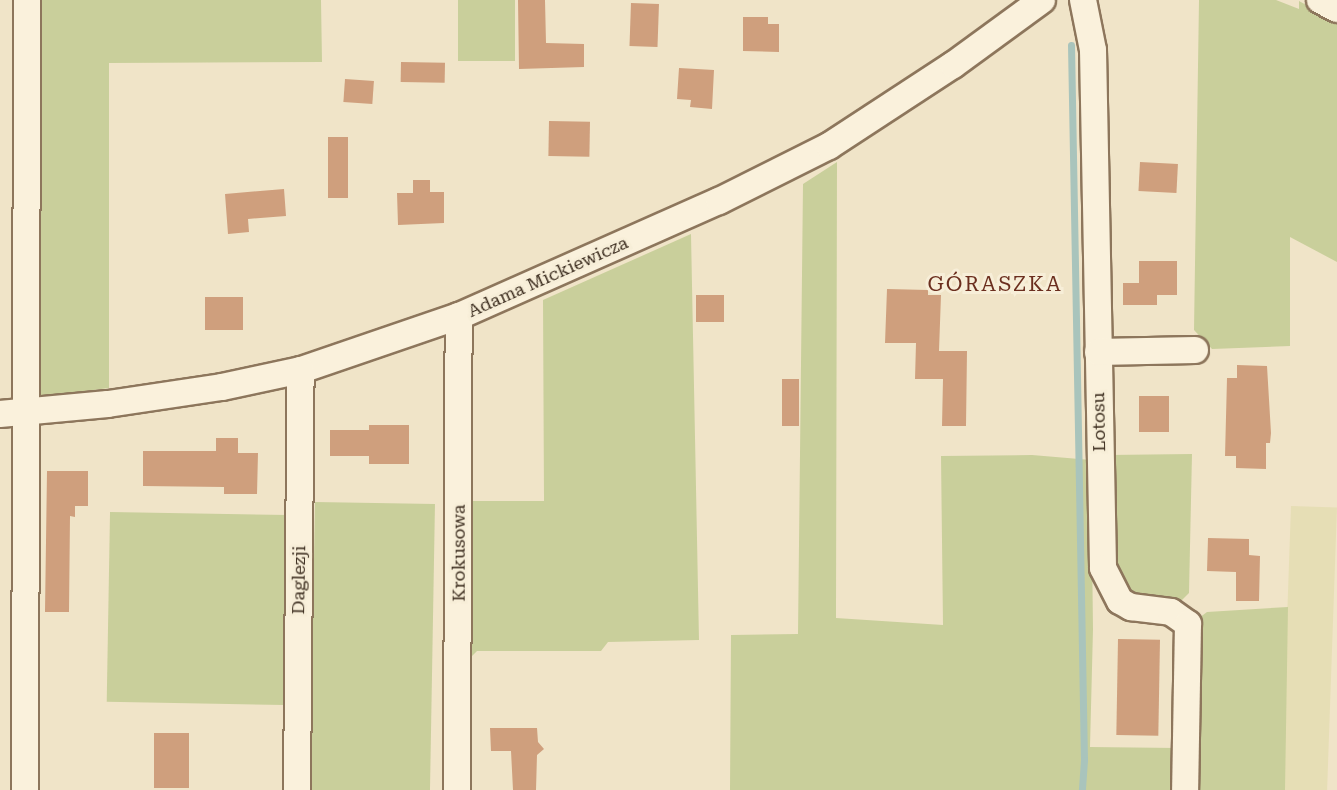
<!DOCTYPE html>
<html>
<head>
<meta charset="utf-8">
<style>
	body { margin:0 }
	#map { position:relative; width:1337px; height:790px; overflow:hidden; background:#f0e4c8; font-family:"Roboto Serif",serif }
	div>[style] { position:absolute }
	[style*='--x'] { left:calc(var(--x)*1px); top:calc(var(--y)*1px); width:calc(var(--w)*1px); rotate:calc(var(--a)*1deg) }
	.farmland>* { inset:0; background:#e6deb5; transform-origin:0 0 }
	.green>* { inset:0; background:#c9cf9b; transform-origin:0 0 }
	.stream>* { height:7px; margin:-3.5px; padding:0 3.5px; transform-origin:3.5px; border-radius:3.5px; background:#a9c4bc }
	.building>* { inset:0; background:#cf9f7d; transform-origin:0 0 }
	.roads { filter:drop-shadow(2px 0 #8d765c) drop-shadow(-2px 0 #8d765c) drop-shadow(0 2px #8d765c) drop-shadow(0 -2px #8d765c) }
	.minor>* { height:26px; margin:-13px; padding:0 13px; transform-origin:13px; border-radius:13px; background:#faf1dc }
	span { translate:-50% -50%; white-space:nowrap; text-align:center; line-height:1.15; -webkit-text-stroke:6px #f7eed8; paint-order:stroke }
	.street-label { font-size:18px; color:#3d2e20 }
	.quarter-label { font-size:21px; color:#6b2e1e; letter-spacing:2px }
</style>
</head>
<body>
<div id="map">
	<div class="farmland">
		<i style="left:1291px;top:506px;width:46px;height:284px;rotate:2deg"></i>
	</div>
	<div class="green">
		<i style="clip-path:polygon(36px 0,321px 0,322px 62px,109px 63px,109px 388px,31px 398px)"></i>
		<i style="left:458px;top:0;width:57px;height:61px"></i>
		<i style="clip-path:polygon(1199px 0,1276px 0,1299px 9px,1299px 1px,1337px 22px,1337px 262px,1290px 237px,1290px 346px,1212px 349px,1194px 330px)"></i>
		<i style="clip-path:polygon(837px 162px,836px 618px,943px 625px,941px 456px,1032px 455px,1091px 460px,1093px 629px,1090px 747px,1177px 748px,1175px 790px,730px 790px,731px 635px,798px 634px,803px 184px)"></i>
		<i style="clip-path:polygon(691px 234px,699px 640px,608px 642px,601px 651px,477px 651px,468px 660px,469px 501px,544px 501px,543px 300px)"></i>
		<i style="clip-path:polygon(1192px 454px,1189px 593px,1175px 607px,1145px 607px,1127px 589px,1117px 572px,1108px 455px)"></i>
		<i style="left:315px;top:502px;width:120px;height:288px;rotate:1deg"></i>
		<i style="left:288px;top:515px;width:190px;height:178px;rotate:91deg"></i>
		<i style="clip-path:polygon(1288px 607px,1285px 790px,1197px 790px,1199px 618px,1207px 612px)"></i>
	</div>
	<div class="stream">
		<i style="--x:1071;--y:45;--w:715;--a:88.96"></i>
		<i style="--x:1084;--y:760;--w:30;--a:94"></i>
	</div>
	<div class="building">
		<i style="clip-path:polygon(518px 0,545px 0,546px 43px,584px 44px,584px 67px,519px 69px)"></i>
		<i style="left:631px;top:3px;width:28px;height:43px;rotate:2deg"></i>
		<i style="clip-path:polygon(743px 17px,768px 17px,768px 24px,779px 24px,779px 52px,743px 51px)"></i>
		<i style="left:401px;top:62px;width:44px;height:20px;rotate:1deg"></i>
		<i style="clip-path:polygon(679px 68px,714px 70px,712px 109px,690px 107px,691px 100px,677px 99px)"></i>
		<i style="left:345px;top:79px;width:29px;height:23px;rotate:4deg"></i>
		<i style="left:549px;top:121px;width:41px;height:35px;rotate:1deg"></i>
		<i style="left:328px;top:137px;width:20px;height:61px"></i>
		<i style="left:1140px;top:162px;width:38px;height:29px;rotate:3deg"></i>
		<i style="clip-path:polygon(413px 180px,430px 180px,430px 192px,444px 192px,444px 223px,398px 225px,397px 193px,413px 193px)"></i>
		<i style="clip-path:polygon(284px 189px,286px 216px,248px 219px,249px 232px,228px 234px,225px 194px)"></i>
		<i style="clip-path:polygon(1139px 261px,1177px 261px,1177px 295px,1157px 295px,1157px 305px,1123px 305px,1123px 283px,1139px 283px)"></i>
		<i style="clip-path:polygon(887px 289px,928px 290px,928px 295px,941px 295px,939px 351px,967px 351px,966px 426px,942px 426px,943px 379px,915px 379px,916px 343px,885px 343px)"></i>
		<i style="left:696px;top:295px;width:28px;height:27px"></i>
		<i style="left:205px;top:297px;width:38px;height:33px"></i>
		<i style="clip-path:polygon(1237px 365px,1267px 366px,1271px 433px,1270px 443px,1266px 443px,1266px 469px,1236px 468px,1236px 456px,1225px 456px,1227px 378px,1237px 378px)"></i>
		<i style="left:782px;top:379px;width:17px;height:47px"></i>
		<i style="left:1139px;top:396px;width:30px;height:36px"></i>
		<i style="clip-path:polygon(369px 425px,409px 425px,409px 464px,369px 464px,369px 456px,330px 456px,330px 430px,369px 430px)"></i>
		<i style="clip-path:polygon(216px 438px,238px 438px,238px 453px,258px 453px,257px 494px,224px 494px,224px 487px,143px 486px,143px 451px,216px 451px)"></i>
		<i style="clip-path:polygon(47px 471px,88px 471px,88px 506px,75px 506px,75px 517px,70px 516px,69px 612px,45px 612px)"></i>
		<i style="clip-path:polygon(1208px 538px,1249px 539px,1249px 555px,1260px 556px,1259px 601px,1236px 601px,1236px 572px,1207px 571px)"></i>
		<i style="left:1118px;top:639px;width:42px;height:96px;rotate:1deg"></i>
		<i style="clip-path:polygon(490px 728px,537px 728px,538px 742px,544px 749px,537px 755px,536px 790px,513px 790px,511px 751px,491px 751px)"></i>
		<i style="left:154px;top:733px;width:35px;height:55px"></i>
	</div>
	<div class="roads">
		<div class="minor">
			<i style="--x:1083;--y:0;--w:51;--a:78.7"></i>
			<i style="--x:1093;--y:50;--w:518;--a:88.89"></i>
			<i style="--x:1103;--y:568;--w:37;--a:63"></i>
			<i style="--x:1120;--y:601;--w:13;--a:29"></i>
			<i style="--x:1131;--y:607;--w:40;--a:7.1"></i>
			<i style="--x:1171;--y:612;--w:21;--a:35"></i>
			<i style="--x:1188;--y:624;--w:166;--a:91"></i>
			<i style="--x:1320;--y:0;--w:19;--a:28"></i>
			<i style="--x:1098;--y:352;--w:97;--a:-1.2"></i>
			<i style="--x:0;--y:414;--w:108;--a:-5.3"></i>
			<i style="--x:108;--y:404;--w:115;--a:-8.5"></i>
			<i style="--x:222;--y:387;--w:81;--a:-12.1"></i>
			<i style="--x:301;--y:370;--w:167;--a:-18.9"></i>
			<i style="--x:459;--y:316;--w:284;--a:-23.9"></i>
			<i style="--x:719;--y:201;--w:123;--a:-26.6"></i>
			<i style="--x:829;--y:146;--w:148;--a:-33.2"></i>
			<i style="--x:953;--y:65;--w:110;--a:-36.1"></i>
			<i style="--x:25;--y:790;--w:790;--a:-89.85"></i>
			<i style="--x:297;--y:790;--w:420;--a:-89.5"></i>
			<i style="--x:457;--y:790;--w:474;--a:-89.8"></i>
		</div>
	</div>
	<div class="street-label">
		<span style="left:548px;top:277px;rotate:-24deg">Adama Mickiewicza</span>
		<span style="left:1099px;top:422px;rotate:-91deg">Lotosu</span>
		<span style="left:459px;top:553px;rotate:-90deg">Krokusowa</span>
		<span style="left:299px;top:580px;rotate:-89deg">Daglezji</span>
	</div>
	<div class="quarter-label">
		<span style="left:995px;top:284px">GÓRASZKA</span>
	</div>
</div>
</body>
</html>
